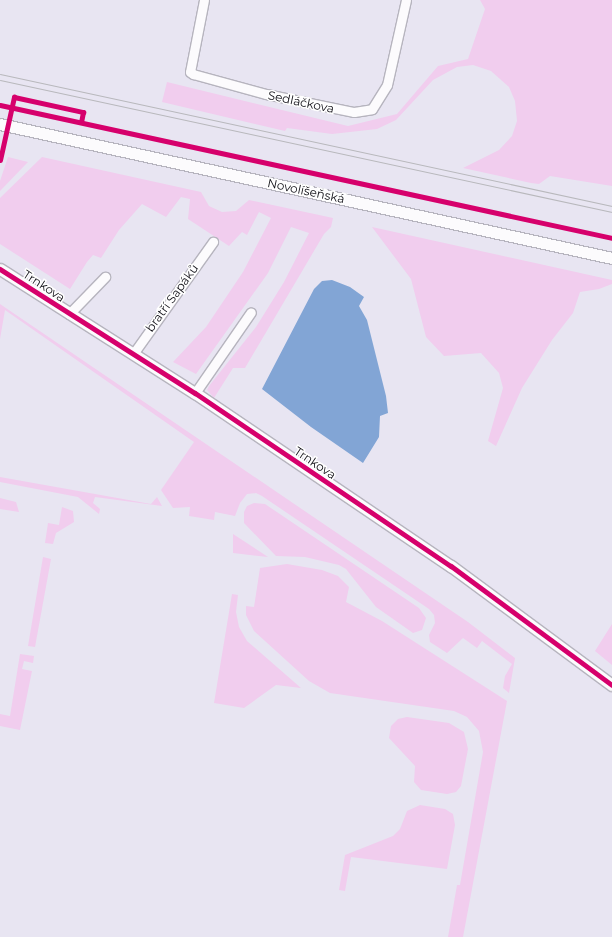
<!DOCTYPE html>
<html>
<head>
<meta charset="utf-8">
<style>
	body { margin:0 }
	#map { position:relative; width:612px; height:937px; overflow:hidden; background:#e8e5f2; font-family:Montserrat,sans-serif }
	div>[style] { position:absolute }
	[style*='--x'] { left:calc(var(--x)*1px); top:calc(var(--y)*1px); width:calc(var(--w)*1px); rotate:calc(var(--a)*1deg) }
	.green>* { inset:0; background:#f1cdee }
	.water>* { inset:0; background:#82a5d5 }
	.roads { filter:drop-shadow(1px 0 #b6b4be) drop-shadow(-1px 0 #b6b4be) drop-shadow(0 1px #b6b4be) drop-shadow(0 -1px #b6b4be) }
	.minor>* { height:9px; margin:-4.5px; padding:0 4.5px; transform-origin:4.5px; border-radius:4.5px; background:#fcfbfd }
	.tertiary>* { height:11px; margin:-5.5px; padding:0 5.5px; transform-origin:5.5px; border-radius:5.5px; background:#fcfbfd }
	.tram>* { height:1px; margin:-0.5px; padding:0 0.5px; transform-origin:0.5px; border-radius:0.5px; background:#b8b8bc }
	.cycleway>* { height:5px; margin:-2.5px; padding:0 2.5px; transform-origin:2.5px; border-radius:2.5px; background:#d6006c }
	span { translate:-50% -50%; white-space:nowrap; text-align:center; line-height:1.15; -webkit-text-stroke:3px #fff; paint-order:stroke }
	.street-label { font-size:12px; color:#0f0e15 }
</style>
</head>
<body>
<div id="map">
	<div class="green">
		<i style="clip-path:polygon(480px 0,612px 0,612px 186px,550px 176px,539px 184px,531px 183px,463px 168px,499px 150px,512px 136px,517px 121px,515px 101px,509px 87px,491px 71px,473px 65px,457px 67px,433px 80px,396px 120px,377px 129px,332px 134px,287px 128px,285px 131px,162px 102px,167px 82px,348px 126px,397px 114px,438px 66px,468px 59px,485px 9px)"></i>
		<i style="clip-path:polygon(8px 157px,28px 162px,0 191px,0 181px)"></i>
		<i style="clip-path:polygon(42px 157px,201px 192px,209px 206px,222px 212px,236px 211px,249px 200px,333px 218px,331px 227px,324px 234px,245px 368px,233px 368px,214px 398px,207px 390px,209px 386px,256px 327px,284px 282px,309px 233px,291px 227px,268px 273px,196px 374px,173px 362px,206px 327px,243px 272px,271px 218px,259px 212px,247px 235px,242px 232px,229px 246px,188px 219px,190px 199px,181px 197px,166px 217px,142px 204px,119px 230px,101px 258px,93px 255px,87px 262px,70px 289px,0 244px,0 198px)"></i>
		<i style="clip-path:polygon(372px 227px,612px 280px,612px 284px,599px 289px,580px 292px,573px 313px,552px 340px,522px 388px,496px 446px,488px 441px,503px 388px,499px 373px,481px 353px,444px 356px,426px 337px,411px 279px)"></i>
		<i style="clip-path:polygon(0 304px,468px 622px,515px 658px,509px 693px,503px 688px,505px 676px,512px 664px,482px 641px,477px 648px,463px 638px,447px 653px,430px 642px,429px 635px,435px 623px,434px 615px,429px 609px,262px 496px,256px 493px,247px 494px,240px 503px,235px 516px,215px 512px,214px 520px,189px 516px,190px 507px,173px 508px,161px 490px,194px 442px,5px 310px,0 339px)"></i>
		<i style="clip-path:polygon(0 477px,151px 504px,157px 497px,162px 506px,95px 497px,93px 503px,100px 509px,99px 514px,78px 497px,0 482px)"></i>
		<i style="clip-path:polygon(0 498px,16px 502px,19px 512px,0 509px)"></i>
		<i style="clip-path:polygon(254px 503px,265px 504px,419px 608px,426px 618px,422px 630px,413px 633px,376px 607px,346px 569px,339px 565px,305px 557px,276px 556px,244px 523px,244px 512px,247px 506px)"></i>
		<i style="clip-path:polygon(62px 507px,73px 511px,74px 522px,56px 533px,53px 544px,45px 543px,48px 523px,59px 525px)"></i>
		<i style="clip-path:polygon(233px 534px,268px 557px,233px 553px)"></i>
		<i style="clip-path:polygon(43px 557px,51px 559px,35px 647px,28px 646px)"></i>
		<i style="clip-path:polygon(287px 564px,322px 570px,338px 576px,349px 587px,346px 602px,382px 621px,507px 701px,463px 937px,448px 937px,457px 885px,460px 885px,483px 752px,479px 731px,467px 717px,454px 711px,330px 693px,309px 681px,254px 631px,246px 615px,246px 606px,254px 607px,260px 568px)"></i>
		<i style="clip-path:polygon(232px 594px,238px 595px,236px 612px,239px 627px,247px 641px,301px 688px,276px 685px,244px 708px,214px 703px)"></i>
		<i style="clip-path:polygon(612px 624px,612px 665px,595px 651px)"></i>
		<i style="clip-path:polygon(20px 654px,34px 656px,33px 663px,24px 661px,22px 669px,32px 671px,20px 730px,0 726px,0 714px,10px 716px)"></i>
		<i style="clip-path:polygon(407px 717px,449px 723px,464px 732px,468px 749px,461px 786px,456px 792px,447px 794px,421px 790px,414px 782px,415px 766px,389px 738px,391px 726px,398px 719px)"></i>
		<i style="clip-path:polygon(420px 805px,445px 809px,453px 814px,455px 825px,447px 869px,351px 857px,345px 891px,339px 890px,345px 855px,393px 836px,400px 829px,407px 811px)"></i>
	</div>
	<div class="water">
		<i style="clip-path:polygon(332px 280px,350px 287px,364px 297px,359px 306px,367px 320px,386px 396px,388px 413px,380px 416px,379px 437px,363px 463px,311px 427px,262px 389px,314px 289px,322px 281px)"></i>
	</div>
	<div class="roads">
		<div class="minor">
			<i style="--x:204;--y:0;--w:73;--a:101"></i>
			<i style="--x:190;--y:72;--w:4;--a:34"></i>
			<i style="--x:193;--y:74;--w:76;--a:15.3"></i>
			<i style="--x:266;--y:94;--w:90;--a:11.6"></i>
			<i style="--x:354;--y:112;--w:18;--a:-9"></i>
			<i style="--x:372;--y:109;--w:28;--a:-58"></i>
			<i style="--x:387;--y:85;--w:87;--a:-77.4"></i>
			<i style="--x:69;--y:314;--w:52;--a:-45.8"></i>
			<i style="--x:133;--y:354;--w:138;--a:-54.5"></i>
			<i style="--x:195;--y:393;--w:98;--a:-55.3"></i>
		</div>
		<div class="tertiary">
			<i style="--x:0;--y:124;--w:626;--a:12.35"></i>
			<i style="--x:0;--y:269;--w:231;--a:32.5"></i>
			<i style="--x:195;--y:393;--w:309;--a:34.1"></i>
			<i style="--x:451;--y:566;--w:200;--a:36.5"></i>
		</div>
	</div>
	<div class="tram">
		<i style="--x:0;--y:74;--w:626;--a:12.17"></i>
		<i style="--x:0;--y:80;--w:626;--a:12.17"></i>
	</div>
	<div class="cycleway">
		<i style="--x:0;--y:105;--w:626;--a:12.26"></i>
		<i style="--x:0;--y:160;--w:65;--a:-77.5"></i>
		<i style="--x:14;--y:97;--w:71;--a:12.3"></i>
		<i style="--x:83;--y:112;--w:10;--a:101"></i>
		<i style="--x:0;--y:269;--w:231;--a:32.5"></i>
		<i style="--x:195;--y:393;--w:309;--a:34.1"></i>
		<i style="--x:451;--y:566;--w:200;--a:36.5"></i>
	</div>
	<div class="street-label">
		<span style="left:301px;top:102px;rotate:12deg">Sedláčkova</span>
		<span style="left:306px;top:191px;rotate:12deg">Novolíšeňská</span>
		<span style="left:44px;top:286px;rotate:33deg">Trnkova</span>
		<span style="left:172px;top:298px;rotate:-54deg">bratří Sapáků</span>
		<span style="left:315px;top:463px;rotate:34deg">Trnkova</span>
	</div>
</div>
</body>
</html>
